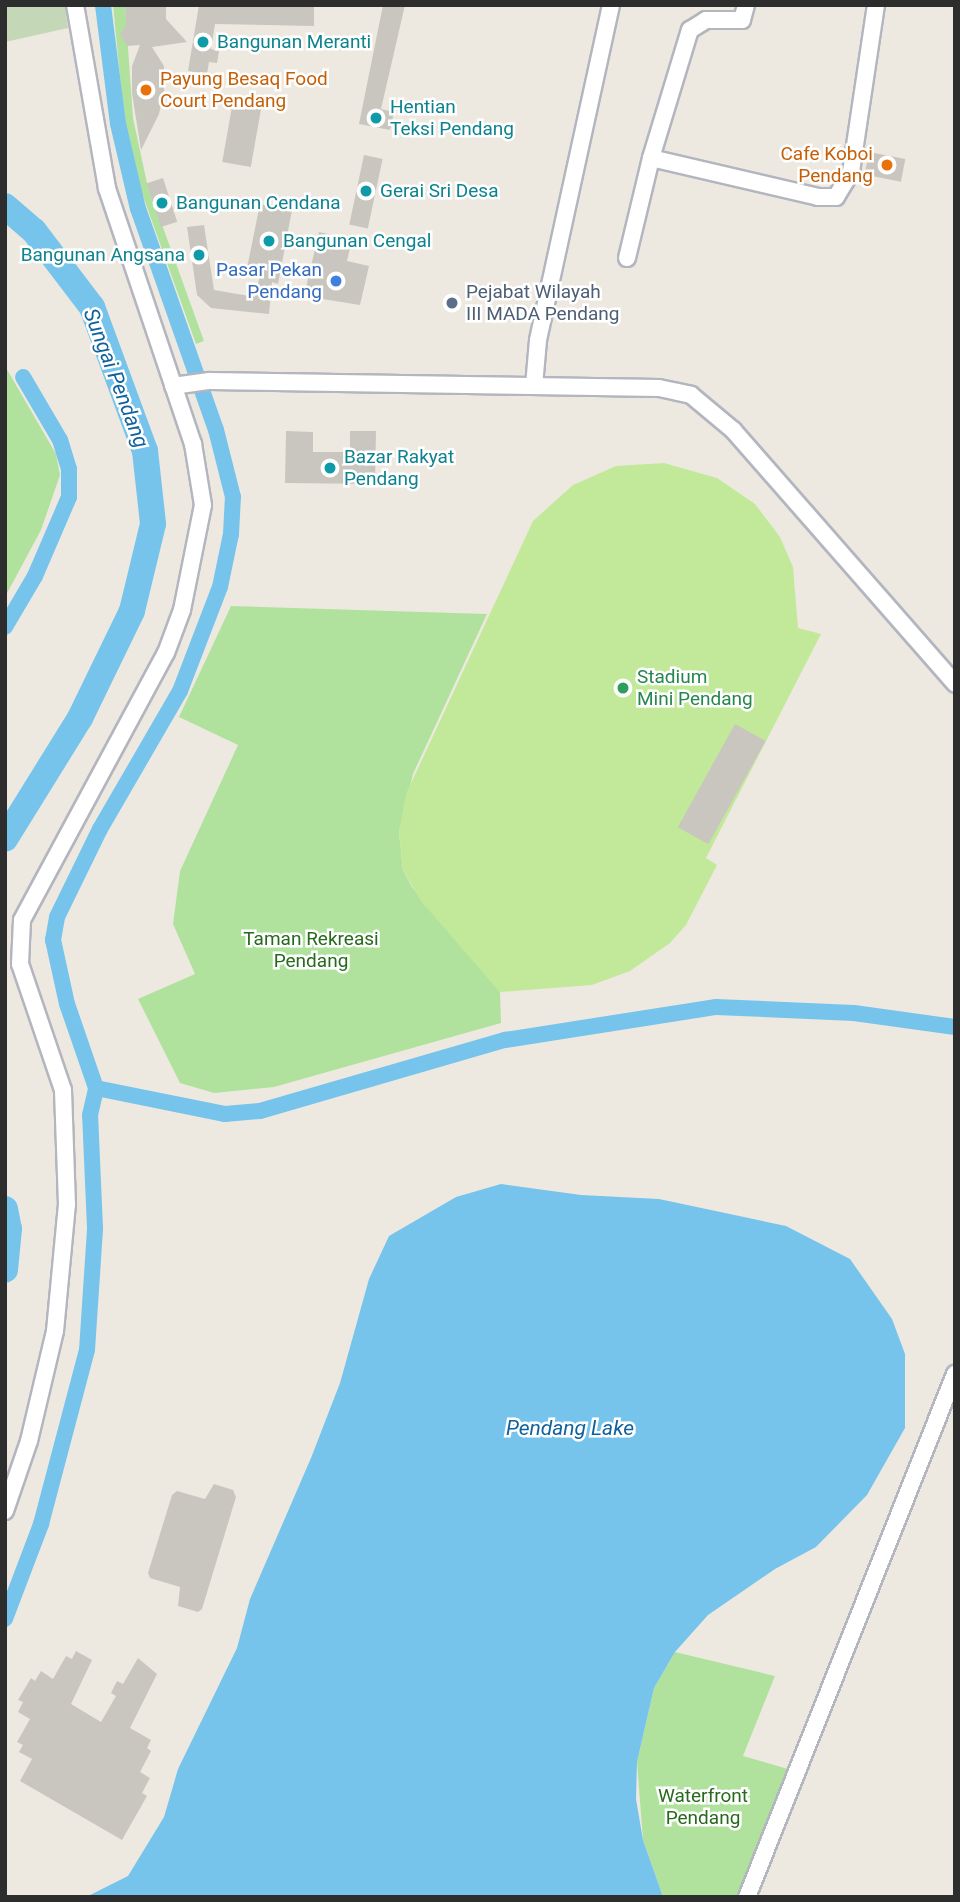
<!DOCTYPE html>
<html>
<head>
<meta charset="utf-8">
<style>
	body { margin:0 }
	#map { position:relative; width:960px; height:1902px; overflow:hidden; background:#eee9e0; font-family:Roboto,sans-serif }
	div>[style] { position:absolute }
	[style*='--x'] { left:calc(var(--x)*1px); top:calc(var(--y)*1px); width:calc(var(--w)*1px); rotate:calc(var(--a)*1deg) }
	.green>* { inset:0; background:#b0e29e }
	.cemetery>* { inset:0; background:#c4d7b7 }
	.pitch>* { inset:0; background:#c2e99a }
	.water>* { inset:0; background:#76c4ec }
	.canal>* { height:16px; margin:-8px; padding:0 8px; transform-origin:8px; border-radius:8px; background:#76c4ec }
	.river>* { height:26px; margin:-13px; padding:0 13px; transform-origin:13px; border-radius:13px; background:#76c4ec }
	.building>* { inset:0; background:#c9c5bf; transform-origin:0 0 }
	.roads { filter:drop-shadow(2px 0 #b3b5bf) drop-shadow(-2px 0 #b3b5bf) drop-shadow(0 2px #b3b5bf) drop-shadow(0 -2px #b3b5bf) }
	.street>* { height:16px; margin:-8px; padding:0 8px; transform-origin:8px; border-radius:8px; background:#fff }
	.dots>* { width:19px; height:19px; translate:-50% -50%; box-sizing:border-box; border:4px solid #fff; border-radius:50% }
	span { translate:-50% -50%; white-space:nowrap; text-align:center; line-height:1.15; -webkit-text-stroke:5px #fff; paint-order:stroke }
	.culture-label { font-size:19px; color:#0d838f }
	.left { translate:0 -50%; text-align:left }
	.right { translate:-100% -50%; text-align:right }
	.food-label { font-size:19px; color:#c56008 }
	.shop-label { font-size:19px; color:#366cbe }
	.service-label { font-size:19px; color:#4e5e75 }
	.leisure-label { font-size:19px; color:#27864d }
	.park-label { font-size:19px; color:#276a1d }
	.water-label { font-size:21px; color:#11629c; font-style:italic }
	.frame { position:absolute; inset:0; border:7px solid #2d2d2d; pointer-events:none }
</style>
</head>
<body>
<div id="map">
	<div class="green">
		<i style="clip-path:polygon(113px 5px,125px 5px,133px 118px,147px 183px,204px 341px,196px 344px,139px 185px,124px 117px)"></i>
		<i style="clip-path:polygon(5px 366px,56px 454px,60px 475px,41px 530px,5px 597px)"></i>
		<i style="clip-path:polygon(231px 606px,487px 614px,413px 774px,399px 832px,403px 870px,412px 887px,500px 992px,501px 1023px,274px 1087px,214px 1093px,180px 1083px,138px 999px,195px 974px,173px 924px,180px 871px,238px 745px,179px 717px)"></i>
		<i style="clip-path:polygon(675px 1652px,775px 1676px,743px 1756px,788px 1769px,736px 1897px,663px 1897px,643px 1840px,637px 1762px,654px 1688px)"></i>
	</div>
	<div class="cemetery">
		<i style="clip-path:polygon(5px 5px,65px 5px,68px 28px,5px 42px)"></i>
	</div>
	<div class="pitch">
		<i style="clip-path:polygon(664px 463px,717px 478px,755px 504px,780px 537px,793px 567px,798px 628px,821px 634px,706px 858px,717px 865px,686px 925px,670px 943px,630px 971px,592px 985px,500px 992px,421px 901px,403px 870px,399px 832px,406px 794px,533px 521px,573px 485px,616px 466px)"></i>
	</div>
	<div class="water">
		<i style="clip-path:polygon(501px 1184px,581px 1195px,659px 1199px,786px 1226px,850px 1259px,892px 1319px,905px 1354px,905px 1428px,867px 1495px,816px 1547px,775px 1569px,708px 1615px,675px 1652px,654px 1688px,637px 1762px,636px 1799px,643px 1840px,663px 1897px,86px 1897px,128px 1876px,164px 1817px,178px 1769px,237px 1648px,250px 1599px,311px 1458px,340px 1383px,369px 1279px,389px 1236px,456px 1197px)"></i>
	</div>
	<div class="canal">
		<i style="--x:5;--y:627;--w:59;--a:-59.5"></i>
		<i style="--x:35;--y:576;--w:86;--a:-66.7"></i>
		<i style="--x:69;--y:497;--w:28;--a:-90"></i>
		<i style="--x:69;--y:469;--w:30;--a:-107"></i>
		<i style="--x:60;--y:440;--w:73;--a:-120.4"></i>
		<i style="--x:96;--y:1088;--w:132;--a:11.4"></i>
		<i style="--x:225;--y:1114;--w:35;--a:-5"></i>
		<i style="--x:260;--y:1111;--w:255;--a:-16.2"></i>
		<i style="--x:505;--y:1040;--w:214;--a:-8.9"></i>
		<i style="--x:716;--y:1007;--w:138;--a:2.5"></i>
		<i style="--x:854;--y:1013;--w:102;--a:7.9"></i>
		<i style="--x:5;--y:1619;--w:102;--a:-69.2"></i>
		<i style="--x:41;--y:1524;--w:180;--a:-75.2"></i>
		<i style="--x:87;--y:1350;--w:122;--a:-86.2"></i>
		<i style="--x:95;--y:1228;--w:113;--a:-92.5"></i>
		<i style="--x:90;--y:1115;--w:28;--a:-77"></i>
		<i style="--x:96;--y:1088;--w:89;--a:-109"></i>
		<i style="--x:67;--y:1004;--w:66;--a:-102.3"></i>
		<i style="--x:53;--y:940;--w:23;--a:-80"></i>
		<i style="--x:57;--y:917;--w:98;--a:-64"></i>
		<i style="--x:100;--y:829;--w:160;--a:-59.9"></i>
		<i style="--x:180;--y:691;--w:111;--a:-69"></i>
		<i style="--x:220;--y:587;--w:54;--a:-78.3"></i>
		<i style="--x:231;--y:534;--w:37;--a:-87"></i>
		<i style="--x:233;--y:497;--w:69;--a:-104.2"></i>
		<i style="--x:216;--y:430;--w:234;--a:-109.4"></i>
		<i style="--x:138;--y:209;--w:87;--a:-103.2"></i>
		<i style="--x:118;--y:124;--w:120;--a:-97.2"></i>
	</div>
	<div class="river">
		<i style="--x:5;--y:206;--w:38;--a:41"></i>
		<i style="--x:34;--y:231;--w:96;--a:52.7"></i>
		<i style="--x:92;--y:307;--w:153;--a:69.8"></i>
		<i style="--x:145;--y:451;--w:73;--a:83.7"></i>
		<i style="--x:153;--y:524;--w:89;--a:103.6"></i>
		<i style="--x:132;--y:611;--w:119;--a:115.9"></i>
		<i style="--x:80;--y:718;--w:142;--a:121.8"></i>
		<i style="--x:5;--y:1209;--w:20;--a:79"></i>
		<i style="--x:9;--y:1229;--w:41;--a:95.6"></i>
	</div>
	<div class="building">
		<i style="clip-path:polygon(125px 5px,166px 5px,166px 19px,187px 42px,152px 47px,164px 66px,164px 90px,159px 114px,141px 150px,132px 93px,132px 66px,140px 45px,127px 46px,120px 34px,126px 25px)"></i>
		<i style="clip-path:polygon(199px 5px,314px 7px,314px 26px,215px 24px,211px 49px,219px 51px,217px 63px,209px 62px,207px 74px,188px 71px)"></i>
		<i style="clip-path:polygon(383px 5px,405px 5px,381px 109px,394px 112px,390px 130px,359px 124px)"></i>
		<i style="left:233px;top:101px;width:29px;height:62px;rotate:10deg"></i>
		<i style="left:869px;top:152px;width:37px;height:23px;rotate:11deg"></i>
		<i style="left:364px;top:155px;width:19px;height:71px;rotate:12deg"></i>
		<i style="left:163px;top:178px;width:46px;height:17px;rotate:72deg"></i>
		<i style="clip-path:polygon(260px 204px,292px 210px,278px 284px,272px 282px,269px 314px,211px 308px,197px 295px,187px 227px,204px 225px,214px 290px,255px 297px,260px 275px,246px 273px)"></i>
		<i style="clip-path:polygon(319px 232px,352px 239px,347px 261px,369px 266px,360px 305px,304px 296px)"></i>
		<i style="clip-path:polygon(286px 431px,313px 432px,313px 452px,350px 452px,350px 431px,376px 431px,375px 484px,285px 483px)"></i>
		<i style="left:735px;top:724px;width:35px;height:118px;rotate:29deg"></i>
		<i style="clip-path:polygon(214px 1484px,233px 1490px,236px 1497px,202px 1609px,198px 1612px,178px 1606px,180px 1587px,150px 1578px,148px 1573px,172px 1495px,177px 1491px,205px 1499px)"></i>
		<i style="clip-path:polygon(76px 1651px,92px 1660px,71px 1704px,101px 1722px,116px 1696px,111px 1693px,117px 1681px,123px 1684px,138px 1658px,157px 1674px,130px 1728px,151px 1740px,147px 1748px,151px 1751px,140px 1772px,150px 1778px,142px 1793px,147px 1796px,122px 1840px,20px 1781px,32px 1759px,19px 1752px,23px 1745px,17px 1742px,30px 1719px,18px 1712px,23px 1702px,18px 1700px,31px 1678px,35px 1681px,41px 1671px,53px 1679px,66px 1656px,72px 1659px)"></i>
	</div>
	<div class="roads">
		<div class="street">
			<i style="--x:651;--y:158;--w:171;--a:13.1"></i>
			<i style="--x:818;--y:197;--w:18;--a:0"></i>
			<i style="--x:836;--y:197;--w:29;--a:-59"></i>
			<i style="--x:851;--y:172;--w:169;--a:-81.5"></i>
			<i style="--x:627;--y:258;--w:103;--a:-76.5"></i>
			<i style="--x:651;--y:158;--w:134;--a:-73.1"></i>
			<i style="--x:690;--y:30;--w:19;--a:-32"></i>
			<i style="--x:706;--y:20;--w:36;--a:0"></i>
			<i style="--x:742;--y:20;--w:16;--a:-75"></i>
			<i style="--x:173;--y:386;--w:37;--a:-8"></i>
			<i style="--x:210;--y:381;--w:449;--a:0.9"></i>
			<i style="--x:659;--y:388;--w:33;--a:12"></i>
			<i style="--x:691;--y:395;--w:55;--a:39.8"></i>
			<i style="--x:733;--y:430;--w:337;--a:48.8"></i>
			<i style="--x:534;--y:386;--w:46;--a:-85"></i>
			<i style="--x:538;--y:340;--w:343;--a:-77.7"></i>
			<i style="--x:5;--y:1511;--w:74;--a:-71.1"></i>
			<i style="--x:29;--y:1441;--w:113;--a:-76.7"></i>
			<i style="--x:55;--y:1331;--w:127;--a:-84.6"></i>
			<i style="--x:67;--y:1205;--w:115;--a:-92"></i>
			<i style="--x:63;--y:1090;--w:133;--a:-108.8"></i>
			<i style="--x:20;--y:964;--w:44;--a:-87.4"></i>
			<i style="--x:22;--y:920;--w:303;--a:-61.7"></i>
			<i style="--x:166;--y:653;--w:46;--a:-69.6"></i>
			<i style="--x:182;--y:610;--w:107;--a:-78.7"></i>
			<i style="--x:203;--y:505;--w:62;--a:-99.3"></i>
			<i style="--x:193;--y:444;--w:270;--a:-108.6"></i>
			<i style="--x:107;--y:188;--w:186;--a:-99.9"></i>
			<i style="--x:747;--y:1897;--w:563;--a:-68.31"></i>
		</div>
	</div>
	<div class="dots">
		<i style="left:203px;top:42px;background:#0f9aa8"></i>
		<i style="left:146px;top:90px;background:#e8710a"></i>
		<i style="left:376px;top:118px;background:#0f9aa8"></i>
		<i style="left:887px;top:165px;background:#e8710a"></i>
		<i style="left:366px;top:191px;background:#0f9aa8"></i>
		<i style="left:162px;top:203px;background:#0f9aa8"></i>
		<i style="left:269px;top:241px;background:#0f9aa8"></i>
		<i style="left:199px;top:255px;background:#0f9aa8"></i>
		<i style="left:336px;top:281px;background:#3f7fe0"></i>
		<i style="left:452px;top:303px;background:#5c6f8a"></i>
		<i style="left:330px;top:468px;background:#0f9aa8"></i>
		<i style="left:623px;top:688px;background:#2e9e5b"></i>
	</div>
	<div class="culture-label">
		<span class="left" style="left:217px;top:42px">Bangunan Meranti</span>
		<span class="left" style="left:390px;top:118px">Hentian<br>Teksi Pendang</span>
		<span class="left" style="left:380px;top:191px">Gerai Sri Desa</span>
		<span class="left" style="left:176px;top:203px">Bangunan Cendana</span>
		<span class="left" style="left:283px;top:241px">Bangunan Cengal</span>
		<span class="right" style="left:185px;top:255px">Bangunan Angsana</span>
		<span class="left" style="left:344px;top:468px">Bazar Rakyat<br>Pendang</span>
	</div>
	<div class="food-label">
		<span class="left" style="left:160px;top:90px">Payung Besaq Food<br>Court Pendang</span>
		<span class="right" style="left:873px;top:165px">Cafe Koboi<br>Pendang</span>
	</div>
	<div class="shop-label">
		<span class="right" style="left:322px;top:281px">Pasar Pekan<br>Pendang</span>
	</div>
	<div class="service-label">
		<span class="left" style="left:466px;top:303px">Pejabat Wilayah<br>III MADA Pendang</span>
	</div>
	<div class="leisure-label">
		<span class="left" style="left:637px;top:688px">Stadium<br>Mini Pendang</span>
	</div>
	<div class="park-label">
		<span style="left:311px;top:950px">Taman Rekreasi<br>Pendang</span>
		<span style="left:703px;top:1807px">Waterfront<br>Pendang</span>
	</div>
	<div class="water-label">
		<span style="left:116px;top:378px;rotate:69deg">Sungai Pendang</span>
		<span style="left:570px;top:1428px">Pendang Lake</span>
	</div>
	<div class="frame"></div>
</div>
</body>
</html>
